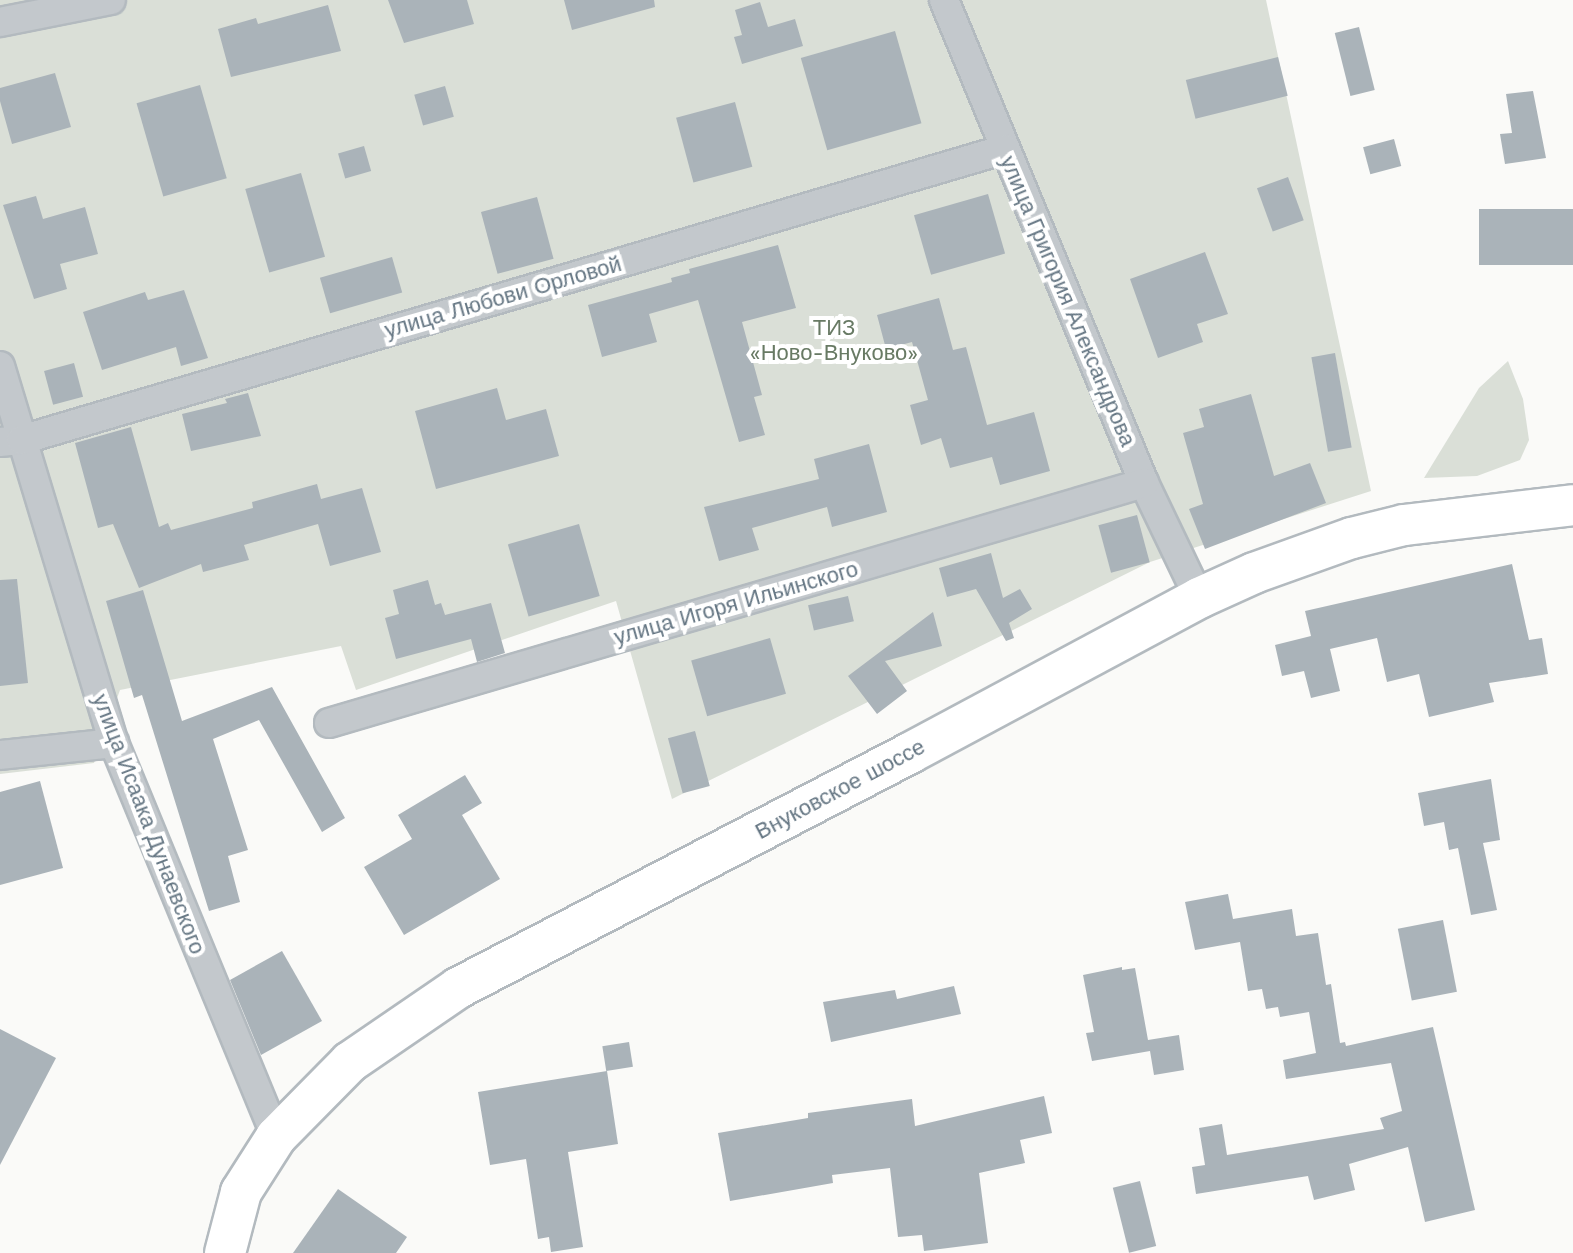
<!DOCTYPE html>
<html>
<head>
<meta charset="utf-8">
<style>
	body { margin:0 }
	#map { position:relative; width:1573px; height:1253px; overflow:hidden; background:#fafaf8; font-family:"Work Sans",sans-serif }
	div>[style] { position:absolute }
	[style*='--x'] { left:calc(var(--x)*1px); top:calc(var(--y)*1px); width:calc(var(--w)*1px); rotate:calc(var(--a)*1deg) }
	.green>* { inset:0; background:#dadfd7 }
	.building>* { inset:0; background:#aab3b9; transform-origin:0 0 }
	.roads { filter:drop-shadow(2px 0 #b3babf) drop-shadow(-2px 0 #b3babf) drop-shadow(0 2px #b3babf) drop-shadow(0 -2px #b3babf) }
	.minor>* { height:28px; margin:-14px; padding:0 14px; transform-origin:14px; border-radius:14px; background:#c3c8cc }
	.secondary>* { height:40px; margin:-20px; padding:0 20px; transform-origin:20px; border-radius:20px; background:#fff }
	span { translate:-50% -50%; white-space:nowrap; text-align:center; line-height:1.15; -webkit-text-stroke:8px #fff; paint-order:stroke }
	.street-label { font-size:22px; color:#657683 }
	.park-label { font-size:22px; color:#687a64 }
</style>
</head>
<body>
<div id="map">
	<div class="green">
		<i style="clip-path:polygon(0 0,1266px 0,1371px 491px,1150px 562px,672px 799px,616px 601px,356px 690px,341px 646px,120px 690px,94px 763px,0 774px)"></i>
		<i style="clip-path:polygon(1508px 361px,1523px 399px,1529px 440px,1520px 460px,1477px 476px,1424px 478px,1479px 388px)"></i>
	</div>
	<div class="building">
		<i style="clip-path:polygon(388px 0,467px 0,474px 24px,404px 43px)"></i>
		<i style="clip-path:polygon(564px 0,654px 0,655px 7px,572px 30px)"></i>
		<i style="clip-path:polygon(760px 2px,768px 27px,795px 19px,803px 46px,742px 64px,734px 37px,742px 35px,735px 10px)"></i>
		<i style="clip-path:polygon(328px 5px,341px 51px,231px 77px,218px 29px,256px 18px,258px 24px)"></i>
		<i style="left:1359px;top:27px;width:65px;height:25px;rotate:76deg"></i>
		<i style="left:895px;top:31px;width:96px;height:98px;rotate:74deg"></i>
		<i style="left:1278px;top:57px;width:40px;height:95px;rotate:76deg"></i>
		<i style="clip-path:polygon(55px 73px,71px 127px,12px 144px,0 101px,0 88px)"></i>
		<i style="left:200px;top:85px;width:97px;height:66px;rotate:74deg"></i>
		<i style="left:445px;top:86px;width:32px;height:32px;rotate:74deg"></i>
		<i style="clip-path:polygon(1533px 91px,1546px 158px,1505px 164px,1500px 134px,1512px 133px,1506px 94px)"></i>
		<i style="left:735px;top:102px;width:67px;height:61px;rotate:75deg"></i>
		<i style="left:1394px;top:139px;width:28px;height:32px;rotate:75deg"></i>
		<i style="left:364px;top:146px;width:26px;height:27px;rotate:74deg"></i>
		<i style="left:301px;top:173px;width:87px;height:58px;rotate:74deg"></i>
		<i style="left:1288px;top:177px;width:46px;height:33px;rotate:70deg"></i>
		<i style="left:988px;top:194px;width:62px;height:77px;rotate:74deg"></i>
		<i style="clip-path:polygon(36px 196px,43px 219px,85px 207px,98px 254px,60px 264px,67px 289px,34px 299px,3px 205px)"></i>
		<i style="left:537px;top:197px;width:64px;height:58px;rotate:75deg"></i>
		<i style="left:1573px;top:209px;width:56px;height:94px;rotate:90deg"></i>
		<i style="clip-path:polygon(778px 245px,796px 308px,742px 322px,762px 395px,754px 397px,765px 435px,739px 442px,698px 300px,649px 314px,657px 342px,602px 357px,588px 305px,672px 282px,671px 278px,690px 273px,689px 269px)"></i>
		<i style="clip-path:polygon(1205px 252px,1228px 314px,1197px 324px,1203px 342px,1158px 358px,1130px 279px)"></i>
		<i style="left:392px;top:257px;width:37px;height:75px;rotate:74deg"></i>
		<i style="clip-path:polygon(184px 290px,208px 358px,181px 366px,176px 347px,102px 370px,83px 312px,145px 292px,148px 300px)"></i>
		<i style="clip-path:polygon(939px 298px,953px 350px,966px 347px,987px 425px,1034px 412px,1050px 471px,1000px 485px,992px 457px,950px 468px,941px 438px,921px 445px,910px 405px,928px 400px,912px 342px,886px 349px,877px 315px)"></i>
		<i style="left:1335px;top:353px;width:96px;height:24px;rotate:80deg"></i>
		<i style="left:74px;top:363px;width:35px;height:31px;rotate:75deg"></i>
		<i style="clip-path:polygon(497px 388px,506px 420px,546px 409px,559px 456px,436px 489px,415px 411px)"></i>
		<i style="clip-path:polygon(248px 393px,261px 436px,191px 451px,182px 414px,227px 403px,225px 399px)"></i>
		<i style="clip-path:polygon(1251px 394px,1274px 476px,1310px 463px,1326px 503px,1205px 549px,1189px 509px,1203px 504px,1183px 433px,1204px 427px,1199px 409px)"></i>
		<i style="clip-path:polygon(131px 427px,159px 527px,168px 523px,171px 530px,253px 508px,252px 502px,317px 484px,321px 499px,362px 488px,381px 552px,330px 566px,318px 524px,244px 545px,249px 560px,203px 572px,201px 564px,139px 588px,113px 524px,98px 528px,75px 443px)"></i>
		<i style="clip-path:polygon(869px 444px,887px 512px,832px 527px,827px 507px,752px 528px,759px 550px,719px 561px,704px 507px,819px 479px,814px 459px)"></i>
		<i style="left:1137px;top:515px;width:49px;height:40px;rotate:75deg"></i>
		<i style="left:579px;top:524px;width:75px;height:74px;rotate:74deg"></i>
		<i style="clip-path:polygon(991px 553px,1003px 598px,1020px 589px,1032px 609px,1009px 623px,1014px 638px,1006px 641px,976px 589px,947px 597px,939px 568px)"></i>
		<i style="clip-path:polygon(1512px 564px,1529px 640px,1542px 638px,1548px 674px,1489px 683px,1494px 702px,1429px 717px,1419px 674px,1387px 682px,1377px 638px,1330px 649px,1340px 691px,1311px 698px,1304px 671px,1282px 676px,1275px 645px,1311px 636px,1305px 611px)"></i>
		<i style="clip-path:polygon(17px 579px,28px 683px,0 686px,0 580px)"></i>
		<i style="clip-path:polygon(428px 580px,435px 605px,441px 603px,445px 615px,491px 603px,505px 653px,477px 662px,471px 639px,396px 659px,385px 618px,399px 614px,393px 590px)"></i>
		<i style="clip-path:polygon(143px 590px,182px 721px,272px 687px,345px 818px,322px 832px,259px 720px,213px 739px,248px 850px,228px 856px,240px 902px,209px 911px,142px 695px,134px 698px,106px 601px)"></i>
		<i style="left:848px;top:596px;width:26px;height:41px;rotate:77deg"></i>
		<i style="clip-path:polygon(933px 612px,942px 646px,885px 661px,907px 691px,877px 714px,848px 676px)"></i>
		<i style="left:770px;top:638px;width:58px;height:82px;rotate:74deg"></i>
		<i style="left:695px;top:731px;width:57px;height:28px;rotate:75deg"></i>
		<i style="clip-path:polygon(465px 775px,482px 803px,462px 815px,500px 879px,404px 935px,364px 867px,412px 839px,398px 815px)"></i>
		<i style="clip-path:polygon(1491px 779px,1500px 840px,1483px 843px,1497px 910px,1471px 915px,1458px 848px,1449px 850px,1444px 822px,1424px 826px,1418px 793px)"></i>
		<i style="clip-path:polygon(40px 781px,63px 868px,0 885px,0 792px)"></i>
		<i style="clip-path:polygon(1228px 894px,1233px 919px,1292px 909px,1296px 936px,1318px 933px,1326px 985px,1331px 984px,1340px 1043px,1345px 1042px,1346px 1046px,1433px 1027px,1475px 1210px,1425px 1222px,1408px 1147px,1349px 1164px,1355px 1190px,1314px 1200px,1308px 1176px,1196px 1194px,1192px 1167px,1205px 1165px,1199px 1128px,1222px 1124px,1227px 1155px,1384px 1129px,1380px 1118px,1402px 1111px,1391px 1063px,1286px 1079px,1283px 1060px,1316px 1053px,1309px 1012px,1280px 1017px,1278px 1007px,1266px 1009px,1262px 989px,1248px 991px,1240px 942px,1195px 950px,1185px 902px)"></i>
		<i style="left:1443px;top:920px;width:73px;height:46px;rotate:79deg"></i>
		<i style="clip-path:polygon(282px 951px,322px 1021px,261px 1055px,230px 980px)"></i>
		<i style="clip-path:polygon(1122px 967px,1122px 970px,1135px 968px,1148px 1040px,1179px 1035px,1184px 1070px,1154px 1075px,1150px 1051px,1092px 1061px,1086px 1033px,1094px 1032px,1083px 975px)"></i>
		<i style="clip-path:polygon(954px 986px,961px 1014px,831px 1042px,823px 1002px,895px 990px,897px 999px)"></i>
		<i style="clip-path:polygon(0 1029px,56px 1058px,0 1165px)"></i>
		<i style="left:629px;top:1042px;width:25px;height:27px;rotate:81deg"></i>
		<i style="clip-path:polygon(607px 1071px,618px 1144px,568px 1152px,583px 1247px,551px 1252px,549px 1237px,538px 1239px,526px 1159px,490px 1165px,478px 1092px)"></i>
		<i style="clip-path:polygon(1044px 1096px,1052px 1133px,1020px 1140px,1025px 1163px,979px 1173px,988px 1243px,924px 1251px,922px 1235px,898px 1237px,890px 1168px,832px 1175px,833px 1183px,730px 1201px,718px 1133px,808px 1118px,808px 1113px,912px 1099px,915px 1126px)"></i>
		<i style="left:1140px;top:1181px;width:67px;height:28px;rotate:76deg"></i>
		<i style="clip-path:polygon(338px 1189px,407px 1237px,396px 1253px,293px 1253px)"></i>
	</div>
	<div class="roads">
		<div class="minor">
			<i style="--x:944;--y:0;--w:523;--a:67.51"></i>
			<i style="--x:1144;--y:483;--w:127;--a:64.4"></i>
			<i style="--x:0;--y:22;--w:113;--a:-11.2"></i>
			<i style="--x:0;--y:366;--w:394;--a:73.2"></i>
			<i style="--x:114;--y:743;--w:426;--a:67.6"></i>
			<i style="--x:0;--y:442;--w:21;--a:-5"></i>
			<i style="--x:21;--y:440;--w:1026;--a:-16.47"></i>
			<i style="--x:329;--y:723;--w:850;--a:-16.41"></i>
			<i style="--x:0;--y:755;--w:115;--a:-6"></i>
		</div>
		<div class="secondary">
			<i style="--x:225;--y:1253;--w:63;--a:-75.3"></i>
			<i style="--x:241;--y:1192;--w:65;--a:-57.5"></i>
			<i style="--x:276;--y:1137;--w:105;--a:-45.4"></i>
			<i style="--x:350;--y:1062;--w:131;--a:-34.4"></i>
			<i style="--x:458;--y:988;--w:509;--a:-27.47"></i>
			<i style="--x:910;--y:753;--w:328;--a:-28.2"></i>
			<i style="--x:1199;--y:598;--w:60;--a:-24.4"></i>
			<i style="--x:1254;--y:573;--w:104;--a:-19.7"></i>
			<i style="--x:1352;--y:538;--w:54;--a:-14"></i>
			<i style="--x:1404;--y:525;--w:170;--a:-6.7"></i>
		</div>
	</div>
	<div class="street-label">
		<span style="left:503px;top:297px;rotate:-16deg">улица Любови Орловой</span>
		<span style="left:1068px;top:301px;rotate:67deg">улица Григория Александрова</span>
		<span style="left:736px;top:603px;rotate:-16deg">улица Игоря Ильинского</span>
		<span style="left:840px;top:789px;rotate:-28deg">Внуковское шоссе</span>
		<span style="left:149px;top:824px;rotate:69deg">улица Исаака Дунаевского</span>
	</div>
	<div class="park-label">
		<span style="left:834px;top:340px">ТИЗ<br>«Ново-Внуково»</span>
	</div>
</div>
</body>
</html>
